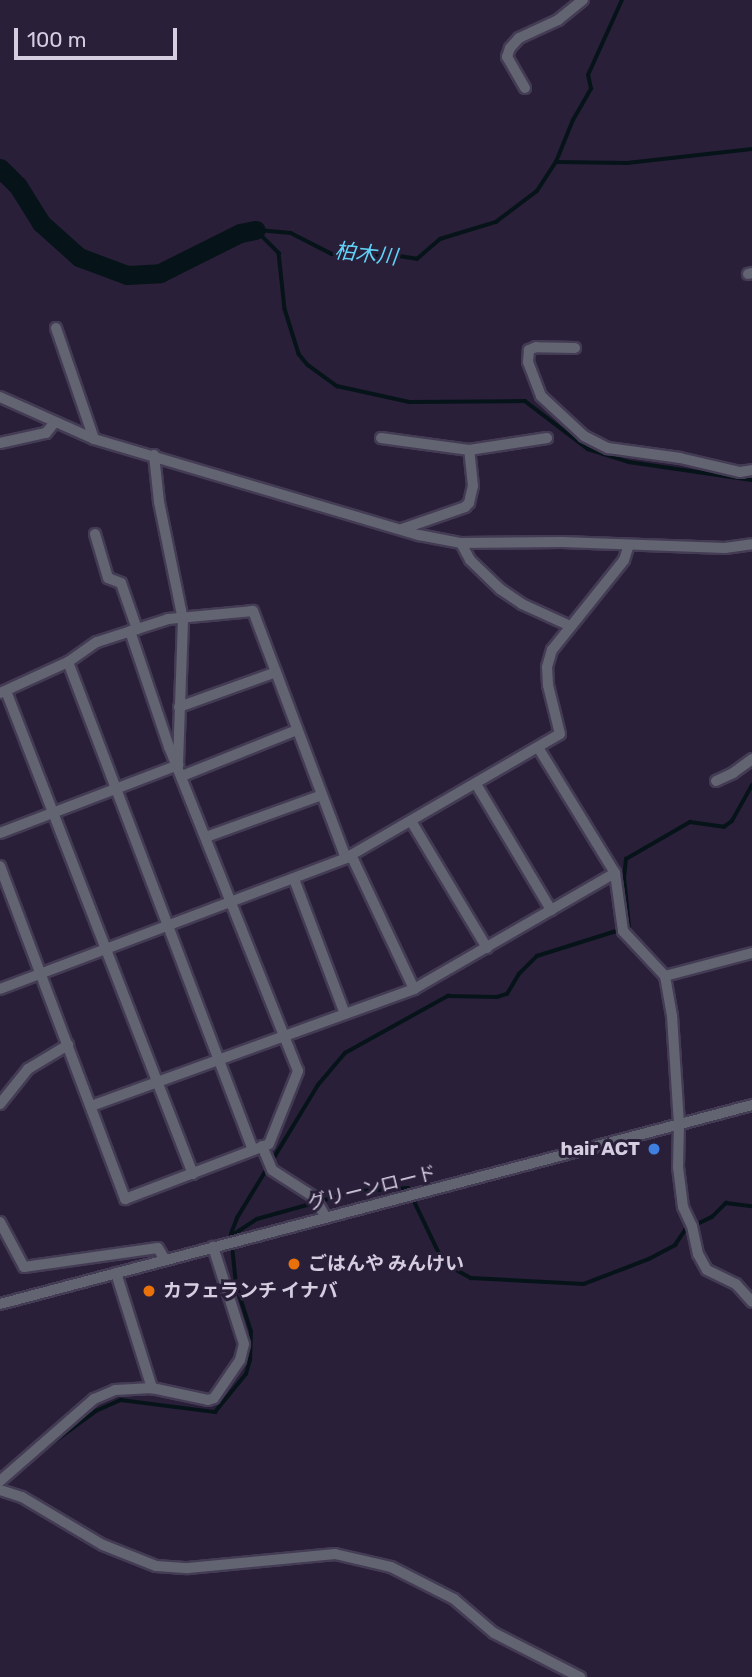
<!DOCTYPE html>
<html>
<head>
<meta charset="utf-8">
<style>
	body { margin:0 }
	#map { position:relative; width:752px; height:1677px; overflow:hidden; background:#291f39; font-family:Rubik,"Noto Sans JP",sans-serif }
	div>[style] { position:absolute }
	[style*='--x'] { left:calc(var(--x)*1px); top:calc(var(--y)*1px); width:calc(var(--w)*1px); rotate:calc(var(--a)*1deg) }
	.stream>* { height:3.5px; margin:-1.75px; padding:0 1.75px; transform-origin:1.75px; border-radius:1.75px; background:#061419 }
	.river>* { height:19px; margin:-9.5px; padding:0 9.5px; transform-origin:9.5px; border-radius:9.5px; background:#061419 }
	.roads { filter:drop-shadow(2px 0 #443b54) drop-shadow(-2px 0 #443b54) drop-shadow(0 2px #443b54) drop-shadow(0 -2px #443b54) }
	.minor>* { height:10px; margin:-5px; padding:0 5px; transform-origin:5px; border-radius:5px; background:#626472 }
	.dots>* { width:19px; height:19px; translate:-50% -50%; box-sizing:border-box; border:4px solid #291f39; border-radius:50% }
	span { translate:-50% -50%; white-space:nowrap; text-align:center; line-height:1.15; -webkit-text-stroke:6px #291f39; paint-order:stroke }
	.poi-label { font-size:19px; color:#d4cee0; font-weight:700 }
	.right { translate:-100% -50%; text-align:right }
	.left { translate:0 -50%; text-align:left }
	.street-label { font-size:19px; color:#d4cee0 }
	.water-label { font-size:21px; color:#62d3f8; font-style:italic }
	.scale { position:absolute; left:14px; top:28px; width:163px; height:32px; box-sizing:border-box; border:4px solid #d4cee0; border-top:0; padding-left:9px; font-size:21px; line-height:24px; white-space:nowrap; color:#d4cee0; -webkit-text-stroke:5px #291f39; paint-order:stroke }
</style>
</head>
<body>
<div id="map">
	<div class="stream">
		<i style="--x:556;--y:162;--w:45;--a:-68"></i>
		<i style="--x:573;--y:120;--w:36;--a:-60"></i>
		<i style="--x:591;--y:89;--w:14;--a:-102"></i>
		<i style="--x:588;--y:75;--w:82;--a:-65.6"></i>
		<i style="--x:256;--y:230;--w:33;--a:45"></i>
		<i style="--x:279;--y:253;--w:56;--a:83.9"></i>
		<i style="--x:285;--y:309;--w:47;--a:72.7"></i>
		<i style="--x:299;--y:354;--w:14;--a:51"></i>
		<i style="--x:308;--y:365;--w:36;--a:36"></i>
		<i style="--x:337;--y:386;--w:75;--a:12.4"></i>
		<i style="--x:410;--y:402;--w:115;--a:-0.5"></i>
		<i style="--x:525;--y:401;--w:79;--a:37.3"></i>
		<i style="--x:588;--y:449;--w:43;--a:17.6"></i>
		<i style="--x:629;--y:462;--w:124;--a:8.3"></i>
		<i style="--x:258;--y:230;--w:33;--a:5"></i>
		<i style="--x:291;--y:233;--w:46;--a:27.1"></i>
		<i style="--x:332;--y:254;--w:61;--a:0.9"></i>
		<i style="--x:393;--y:255;--w:24;--a:9"></i>
		<i style="--x:417;--y:259;--w:30;--a:-41"></i>
		<i style="--x:440;--y:239;--w:59;--a:-16.9"></i>
		<i style="--x:496;--y:222;--w:51;--a:-37.1"></i>
		<i style="--x:537;--y:191;--w:35;--a:-57"></i>
		<i style="--x:556;--y:162;--w:71;--a:0.8"></i>
		<i style="--x:627;--y:163;--w:126;--a:-6.4"></i>
		<i style="--x:272;--y:1161;--w:89;--a:-58.8"></i>
		<i style="--x:318;--y:1085;--w:42;--a:-49.8"></i>
		<i style="--x:345;--y:1053;--w:118;--a:-29"></i>
		<i style="--x:448;--y:996;--w:49;--a:1.2"></i>
		<i style="--x:497;--y:997;--w:10;--a:-17"></i>
		<i style="--x:507;--y:994;--w:23;--a:-59"></i>
		<i style="--x:519;--y:974;--w:25;--a:-45"></i>
		<i style="--x:537;--y:956;--w:96;--a:-17.5"></i>
		<i style="--x:629;--y:927;--w:49;--a:-95.8"></i>
		<i style="--x:624;--y:878;--w:19;--a:-84"></i>
		<i style="--x:626;--y:859;--w:74;--a:-30"></i>
		<i style="--x:690;--y:822;--w:34;--a:8"></i>
		<i style="--x:724;--y:827;--w:10;--a:-37"></i>
		<i style="--x:732;--y:821;--w:41;--a:-60.9"></i>
		<i style="--x:231;--y:1234;--w:17;--a:-69"></i>
		<i style="--x:237;--y:1218;--w:60;--a:-58.7"></i>
		<i style="--x:47;--y:1447;--w:61;--a:-36.3"></i>
		<i style="--x:96;--y:1411;--w:27;--a:-24"></i>
		<i style="--x:121;--y:1400;--w:95;--a:7.3"></i>
		<i style="--x:215;--y:1412;--w:49;--a:-50.8"></i>
		<i style="--x:246;--y:1374;--w:15;--a:-74"></i>
		<i style="--x:250;--y:1360;--w:28;--a:-88"></i>
		<i style="--x:251;--y:1332;--w:49;--a:-107.7"></i>
		<i style="--x:236;--y:1285;--w:49;--a:-95.8"></i>
		<i style="--x:231;--y:1236;--w:31;--a:-33"></i>
		<i style="--x:257;--y:1219;--w:104;--a:-15.6"></i>
		<i style="--x:357;--y:1191;--w:51;--a:-3.4"></i>
		<i style="--x:408;--y:1188;--w:83;--a:64.4"></i>
		<i style="--x:444;--y:1263;--w:31;--a:29"></i>
		<i style="--x:471;--y:1278;--w:113;--a:3"></i>
		<i style="--x:584;--y:1284;--w:70;--a:-21"></i>
		<i style="--x:649;--y:1259;--w:30;--a:-28"></i>
		<i style="--x:675;--y:1245;--w:18;--a:-56"></i>
		<i style="--x:685;--y:1230;--w:30;--a:-26"></i>
		<i style="--x:712;--y:1217;--w:20;--a:-45"></i>
		<i style="--x:726;--y:1203;--w:26;--a:7"></i>
	</div>
	<div class="river">
		<i style="--x:0;--y:168;--w:25;--a:45"></i>
		<i style="--x:18;--y:186;--w:44;--a:58.1"></i>
		<i style="--x:41;--y:223;--w:51;--a:41.8"></i>
		<i style="--x:79;--y:257;--w:51;--a:20.6"></i>
		<i style="--x:127;--y:275;--w:33;--a:-3"></i>
		<i style="--x:160;--y:273;--w:89;--a:-26.6"></i>
		<i style="--x:240;--y:233;--w:16;--a:-11"></i>
	</div>
	<div class="roads">
		<div class="minor">
			<i style="--x:525;--y:88;--w:36;--a:-120"></i>
			<i style="--x:507;--y:57;--w:9;--a:-72"></i>
			<i style="--x:510;--y:48;--w:13;--a:-48"></i>
			<i style="--x:519;--y:38;--w:43;--a:-24.8"></i>
			<i style="--x:558;--y:20;--w:32;--a:-39"></i>
			<i style="--x:748;--y:274;--w:4;--a:-14"></i>
			<i style="--x:56;--y:328;--w:117;--a:71.1"></i>
			<i style="--x:575;--y:348;--w:39;--a:-179"></i>
			<i style="--x:536;--y:347;--w:8;--a:157"></i>
			<i style="--x:529;--y:350;--w:12;--a:95"></i>
			<i style="--x:528;--y:362;--w:36;--a:69"></i>
			<i style="--x:541;--y:396;--w:59;--a:42.9"></i>
			<i style="--x:584;--y:436;--w:27;--a:27"></i>
			<i style="--x:608;--y:448;--w:73;--a:7.9"></i>
			<i style="--x:680;--y:458;--w:62;--a:13.1"></i>
			<i style="--x:740;--y:472;--w:12;--a:-9"></i>
			<i style="--x:0;--y:397;--w:103;--a:24.1"></i>
			<i style="--x:94;--y:439;--w:339;--a:16.5"></i>
			<i style="--x:419;--y:535;--w:43;--a:10.8"></i>
			<i style="--x:461;--y:543;--w:101;--a:-0.6"></i>
			<i style="--x:562;--y:542;--w:163;--a:2.1"></i>
			<i style="--x:725;--y:548;--w:27;--a:-8"></i>
			<i style="--x:381;--y:438;--w:89;--a:7.8"></i>
			<i style="--x:469;--y:450;--w:79;--a:-8.7"></i>
			<i style="--x:0;--y:443;--w:47;--a:-12.3"></i>
			<i style="--x:46;--y:433;--w:14;--a:-51"></i>
			<i style="--x:154;--y:455;--w:47;--a:83.9"></i>
			<i style="--x:159;--y:502;--w:120;--a:78.5"></i>
			<i style="--x:183;--y:620;--w:143;--a:92"></i>
			<i style="--x:402;--y:529;--w:67;--a:-19.2"></i>
			<i style="--x:465;--y:507;--w:6;--a:-45"></i>
			<i style="--x:469;--y:503;--w:17;--a:-77"></i>
			<i style="--x:473;--y:486;--w:36;--a:-96"></i>
			<i style="--x:95;--y:534;--w:46;--a:73.5"></i>
			<i style="--x:108;--y:578;--w:14;--a:21"></i>
			<i style="--x:121;--y:583;--w:49;--a:70.8"></i>
			<i style="--x:461;--y:543;--w:19;--a:62"></i>
			<i style="--x:470;--y:560;--w:42;--a:44"></i>
			<i style="--x:500;--y:589;--w:27;--a:34"></i>
			<i style="--x:522;--y:604;--w:53;--a:24.6"></i>
			<i style="--x:68;--y:662;--w:522;--a:69.24"></i>
			<i style="--x:6;--y:691;--w:518;--a:68.84"></i>
			<i style="--x:0;--y:693;--w:75;--a:-24.5"></i>
			<i style="--x:68;--y:662;--w:35;--a:-35"></i>
			<i style="--x:97;--y:642;--w:75;--a:-17.9"></i>
			<i style="--x:168;--y:619;--w:85;--a:-5.4"></i>
			<i style="--x:253;--y:611;--w:264;--a:69.4"></i>
			<i style="--x:179;--y:707;--w:103;--a:-19.8"></i>
			<i style="--x:539;--y:749;--w:145;--a:58.5"></i>
			<i style="--x:615;--y:873;--w:59;--a:82.1"></i>
			<i style="--x:623;--y:931;--w:62;--a:47"></i>
			<i style="--x:665;--y:976;--w:41;--a:80.1"></i>
			<i style="--x:672;--y:1016;--w:107;--a:86.3"></i>
			<i style="--x:679;--y:1123;--w:44;--a:91.3"></i>
			<i style="--x:678;--y:1167;--w:40;--a:82.9"></i>
			<i style="--x:683;--y:1207;--w:21;--a:65"></i>
			<i style="--x:692;--y:1226;--w:29;--a:78"></i>
			<i style="--x:698;--y:1254;--w:18;--a:61"></i>
			<i style="--x:707;--y:1270;--w:32;--a:26"></i>
			<i style="--x:736;--y:1284;--w:24;--a:48"></i>
			<i style="--x:182;--y:776;--w:124;--a:-21.8"></i>
			<i style="--x:716;--y:781;--w:19;--a:-25"></i>
			<i style="--x:733;--y:773;--w:24;--a:-36"></i>
			<i style="--x:476;--y:784;--w:147;--a:59.2"></i>
			<i style="--x:411;--y:821;--w:148;--a:59.1"></i>
			<i style="--x:0;--y:833;--w:191;--a:-20.9"></i>
			<i style="--x:206;--y:837;--w:123;--a:-19.9"></i>
			<i style="--x:351;--y:855;--w:148;--a:64.8"></i>
			<i style="--x:0;--y:866;--w:356;--a:69.4"></i>
			<i style="--x:125;--y:1199;--w:154;--a:-20.9"></i>
			<i style="--x:269;--y:1144;--w:79;--a:-68.3"></i>
			<i style="--x:298;--y:1071;--w:349;--a:-111.7"></i>
			<i style="--x:169;--y:747;--w:122;--a:-108.6"></i>
			<i style="--x:294;--y:879;--w:144;--a:69.3"></i>
			<i style="--x:665;--y:976;--w:90;--a:-14.8"></i>
			<i style="--x:0;--y:989;--w:370;--a:-20.7"></i>
			<i style="--x:346;--y:858;--w:247;--a:-30.1"></i>
			<i style="--x:560;--y:734;--w:50;--a:-103.8"></i>
			<i style="--x:548;--y:685;--w:18;--a:-93"></i>
			<i style="--x:547;--y:667;--w:18;--a:-74"></i>
			<i style="--x:552;--y:650;--w:115;--a:-51.3"></i>
			<i style="--x:624;--y:560;--w:16;--a:-72"></i>
			<i style="--x:0;--y:1104;--w:45;--a:-51.3"></i>
			<i style="--x:28;--y:1069;--w:47;--a:-31"></i>
			<i style="--x:91;--y:1106;--w:344;--a:-19.9"></i>
			<i style="--x:414;--y:989;--w:232;--a:-30"></i>
			<i style="--x:262;--y:1146;--w:26;--a:67"></i>
			<i style="--x:272;--y:1170;--w:50;--a:32.7"></i>
			<i style="--x:314;--y:1197;--w:24;--a:60"></i>
			<i style="--x:0;--y:1222;--w:51;--a:61.9"></i>
			<i style="--x:24;--y:1267;--w:135;--a:-8.1"></i>
			<i style="--x:158;--y:1248;--w:14;--a:60"></i>
			<i style="--x:116;--y:1273;--w:121;--a:72.6"></i>
			<i style="--x:0;--y:1304;--w:778;--a:-14.82"></i>
			<i style="--x:0;--y:1481;--w:125;--a:-41.1"></i>
			<i style="--x:94;--y:1399;--w:23;--a:-23"></i>
			<i style="--x:115;--y:1390;--w:37;--a:-3"></i>
			<i style="--x:152;--y:1388;--w:57;--a:12.1"></i>
			<i style="--x:208;--y:1400;--w:6;--a:-18"></i>
			<i style="--x:214;--y:1398;--w:46;--a:-55.6"></i>
			<i style="--x:240;--y:1360;--w:16;--a:-76"></i>
			<i style="--x:244;--y:1344;--w:102;--a:-107.7"></i>
			<i style="--x:0;--y:1490;--w:23;--a:18"></i>
			<i style="--x:22;--y:1497;--w:94;--a:30.7"></i>
			<i style="--x:103;--y:1545;--w:57;--a:21.6"></i>
			<i style="--x:156;--y:1566;--w:32;--a:4"></i>
			<i style="--x:188;--y:1568;--w:148;--a:-5.4"></i>
			<i style="--x:335;--y:1554;--w:57;--a:13.1"></i>
			<i style="--x:391;--y:1567;--w:71;--a:26.9"></i>
			<i style="--x:454;--y:1599;--w:52;--a:40.4"></i>
			<i style="--x:494;--y:1633;--w:97;--a:27.1"></i>
		</div>
	</div>
	<div class="dots">
		<i style="left:654px;top:1149px;background:#3f7fe0"></i>
		<i style="left:294px;top:1264px;background:#e8710a"></i>
		<i style="left:149px;top:1291px;background:#e8710a"></i>
	</div>
	<div class="poi-label">
		<span class="right" style="left:640px;top:1149px">hair ACT</span>
		<span class="left" style="left:308px;top:1264px">ごはんや みんけい</span>
		<span class="left" style="left:163px;top:1291px">カフェランチ イナバ</span>
	</div>
	<div class="street-label">
		<span style="left:372px;top:1188px;rotate:-14deg">グリーンロード</span>
	</div>
	<div class="water-label">
		<span style="left:366px;top:254px;rotate:6deg">柏木川</span>
	</div>
	<div class="scale">100 m</div>
</div>
</body>
</html>
